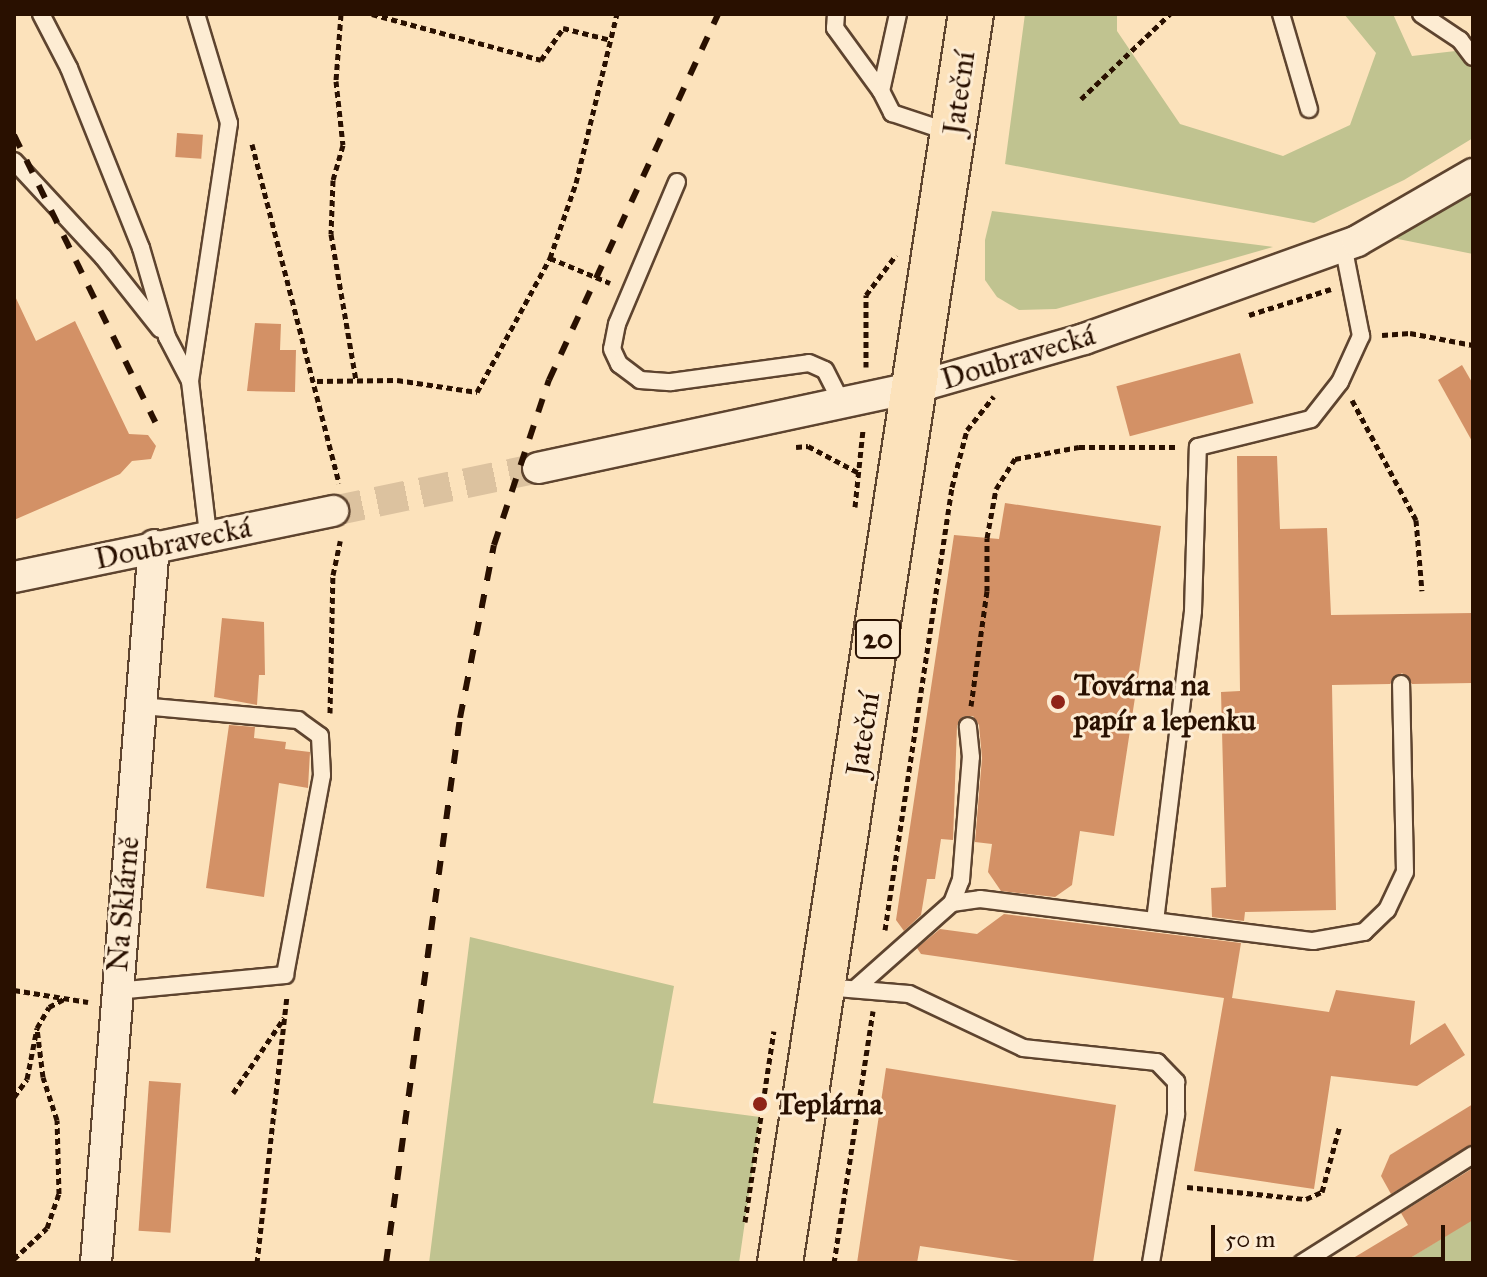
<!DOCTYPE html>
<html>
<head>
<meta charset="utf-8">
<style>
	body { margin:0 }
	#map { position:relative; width:1487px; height:1277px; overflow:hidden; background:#fce2bb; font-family:"IM FELL Great Primer",serif }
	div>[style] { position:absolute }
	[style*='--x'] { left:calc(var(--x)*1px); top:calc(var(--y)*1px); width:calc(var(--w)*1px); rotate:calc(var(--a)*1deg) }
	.green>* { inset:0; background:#c0c390 }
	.building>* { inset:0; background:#d39166; transform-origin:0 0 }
	.minor-tunnel>* { height:30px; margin-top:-15px; transform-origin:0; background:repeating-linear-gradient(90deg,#dcc29f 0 30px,transparent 0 45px) }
	.path>* { height:5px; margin-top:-2.5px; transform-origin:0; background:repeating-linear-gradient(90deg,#291000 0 6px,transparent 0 10px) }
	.roads { filter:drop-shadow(2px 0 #5e442f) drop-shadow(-2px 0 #5e442f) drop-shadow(0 2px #5e442f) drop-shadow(0 -2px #5e442f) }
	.service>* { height:16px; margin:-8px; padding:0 8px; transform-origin:8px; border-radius:8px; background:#fdecd3 }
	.minor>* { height:30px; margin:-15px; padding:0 15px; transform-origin:15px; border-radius:15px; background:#fdecd3 }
	.primary>* { height:44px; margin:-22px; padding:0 22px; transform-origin:22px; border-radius:22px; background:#fce2bb }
	.rail>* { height:6px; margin-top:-3px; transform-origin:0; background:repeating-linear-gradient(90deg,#291000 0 14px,transparent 0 28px) }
	.dots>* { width:22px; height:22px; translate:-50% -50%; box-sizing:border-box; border:4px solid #fdecd3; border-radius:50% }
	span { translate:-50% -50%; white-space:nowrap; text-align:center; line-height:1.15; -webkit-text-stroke:6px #fdecd3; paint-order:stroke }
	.shield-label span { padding:2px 6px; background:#fdecd3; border:2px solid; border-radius:6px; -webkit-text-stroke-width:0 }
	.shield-label { font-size:28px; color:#291000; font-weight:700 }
	.street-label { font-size:30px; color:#291000 }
	.poi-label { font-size:30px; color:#291000; font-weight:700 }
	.left { translate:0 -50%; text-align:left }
	.frame { position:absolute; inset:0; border:16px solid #291000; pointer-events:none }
	.scale { position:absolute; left:1211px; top:1225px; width:234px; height:36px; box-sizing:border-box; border:4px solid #291000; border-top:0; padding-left:10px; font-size:24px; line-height:28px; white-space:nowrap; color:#291000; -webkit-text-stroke:6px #fdecd3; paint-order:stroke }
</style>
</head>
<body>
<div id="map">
	<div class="green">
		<i style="clip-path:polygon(1025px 14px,1117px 14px,1117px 31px,1180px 124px,1283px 156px,1350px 125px,1376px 53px,1344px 14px,1393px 14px,1412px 56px,1473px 49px,1473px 138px,1404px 180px,1314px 223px,1005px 164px)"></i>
		<i style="clip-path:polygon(1473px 188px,1473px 254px,1388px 237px)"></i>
		<i style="clip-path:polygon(992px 211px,1273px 247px,1056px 309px,1019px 310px,997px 297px,985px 280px,985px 240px)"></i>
		<i style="clip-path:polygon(470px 937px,674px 986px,653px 1103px,760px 1117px,739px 1263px,429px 1263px)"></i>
		<i style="clip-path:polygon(1473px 1219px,1473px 1263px,1402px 1263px,1431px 1245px)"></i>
	</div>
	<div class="building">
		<i style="left:177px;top:133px;width:26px;height:24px;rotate:4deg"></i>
		<i style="clip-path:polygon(14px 294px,36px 341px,75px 321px,129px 434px,148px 435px,156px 446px,151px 459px,132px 461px,120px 474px,14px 520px)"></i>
		<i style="clip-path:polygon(255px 323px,281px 324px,280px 350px,296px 350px,295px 392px,247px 391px)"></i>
		<i style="left:1240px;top:353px;width:52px;height:128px;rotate:75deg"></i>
		<i style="clip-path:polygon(1462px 365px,1473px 384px,1473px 443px,1438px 380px)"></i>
		<i style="clip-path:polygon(1237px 456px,1277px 456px,1280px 529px,1327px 528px,1331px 615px,1473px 613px,1473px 683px,1412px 684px,1402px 673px,1390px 684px,1332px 685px,1336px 910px,1245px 912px,1244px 921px,1212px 917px,1211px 888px,1226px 887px,1221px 692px,1240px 691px)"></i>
		<i style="clip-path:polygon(1005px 503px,1161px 526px,1114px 836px,1080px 831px,1072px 885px,1055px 897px,1001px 891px,988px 872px,992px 844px,975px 842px,982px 758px,979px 725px,973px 716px,962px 717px,957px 726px,953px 840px,941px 839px,935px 879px,927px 879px,921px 915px,904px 931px,896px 920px,954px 535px,999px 539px)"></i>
		<i style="clip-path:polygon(222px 618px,264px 622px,265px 675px,259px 675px,257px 705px,214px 697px)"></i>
		<i style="clip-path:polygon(229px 725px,255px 727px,254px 738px,286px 742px,285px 749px,310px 752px,308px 788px,279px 783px,264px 897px,206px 888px)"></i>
		<i style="clip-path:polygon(1004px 914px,1241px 943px,1232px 998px,1329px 1012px,1336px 990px,1415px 1001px,1410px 1045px,1445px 1023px,1465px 1055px,1417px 1086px,1331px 1076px,1314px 1189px,1194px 1171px,1224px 998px,921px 954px,917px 948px,940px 929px,977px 934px)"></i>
		<i style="clip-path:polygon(886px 1068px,1116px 1105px,1093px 1263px,1033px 1263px,920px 1246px,917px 1263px,857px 1263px)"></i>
		<i style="left:149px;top:1081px;width:32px;height:150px;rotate:4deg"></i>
		<i style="clip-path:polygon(1473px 1104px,1473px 1144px,1391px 1194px,1381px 1176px,1390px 1155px)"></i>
		<i style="clip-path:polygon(1473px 1168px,1473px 1220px,1402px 1263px,1345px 1263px,1408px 1225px,1401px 1213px)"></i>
	</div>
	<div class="minor-tunnel">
		<i style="--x:333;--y:511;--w:209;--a:-11.8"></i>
	</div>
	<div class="path">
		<i style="--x:341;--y:14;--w:67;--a:94.3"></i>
		<i style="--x:336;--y:81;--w:64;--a:83.8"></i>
		<i style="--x:343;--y:145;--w:36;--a:106"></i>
		<i style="--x:333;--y:180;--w:54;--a:92.1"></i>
		<i style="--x:331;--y:234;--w:148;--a:80.3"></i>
		<i style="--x:372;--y:14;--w:175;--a:15.2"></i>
		<i style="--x:541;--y:60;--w:39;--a:-55"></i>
		<i style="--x:563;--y:28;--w:49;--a:14"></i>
		<i style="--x:1081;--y:99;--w:123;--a:-43.7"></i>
		<i style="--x:252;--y:144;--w:350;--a:75.6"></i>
		<i style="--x:550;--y:258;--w:65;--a:22.6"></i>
		<i style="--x:1249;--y:315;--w:86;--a:-17.6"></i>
		<i style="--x:1382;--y:335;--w:28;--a:-4"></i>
		<i style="--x:1410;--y:333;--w:64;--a:10.8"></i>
		<i style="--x:866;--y:367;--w:72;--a:-90"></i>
		<i style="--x:866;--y:295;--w:50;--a:-53.1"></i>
		<i style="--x:317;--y:381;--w:80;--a:-0.7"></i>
		<i style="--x:397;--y:380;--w:81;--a:8.5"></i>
		<i style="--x:477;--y:392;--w:153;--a:-61.4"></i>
		<i style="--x:550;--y:258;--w:79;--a:-70.9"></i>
		<i style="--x:576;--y:183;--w:174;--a:-76.4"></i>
		<i style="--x:1352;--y:400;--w:136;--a:61.9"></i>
		<i style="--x:1416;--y:520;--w:71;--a:85.2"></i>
		<i style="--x:796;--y:447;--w:12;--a:-5"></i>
		<i style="--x:808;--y:446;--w:58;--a:27.9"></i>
		<i style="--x:855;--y:507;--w:78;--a:-84.1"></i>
		<i style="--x:971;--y:706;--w:116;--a:-82.1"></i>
		<i style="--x:987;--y:591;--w:53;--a:-90"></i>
		<i style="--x:987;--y:538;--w:50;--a:-79.6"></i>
		<i style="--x:996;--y:489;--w:36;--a:-58"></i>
		<i style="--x:1015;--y:459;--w:65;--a:-10.6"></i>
		<i style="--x:1079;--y:447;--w:99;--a:0"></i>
		<i style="--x:330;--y:713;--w:138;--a:-88.8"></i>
		<i style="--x:333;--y:575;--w:35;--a:-78"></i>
		<i style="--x:885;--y:930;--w:448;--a:-81.4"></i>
		<i style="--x:952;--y:487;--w:59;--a:-75.3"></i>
		<i style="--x:967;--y:430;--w:43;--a:-51.5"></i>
		<i style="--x:14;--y:990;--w:75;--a:9.2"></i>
		<i style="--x:233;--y:1093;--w:91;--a:-55.8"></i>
		<i style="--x:14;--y:1097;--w:22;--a:-54"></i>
		<i style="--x:27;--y:1079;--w:52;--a:-78.9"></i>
		<i style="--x:37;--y:1028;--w:24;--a:-60"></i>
		<i style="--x:49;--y:1007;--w:17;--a:-28"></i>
		<i style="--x:1187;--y:1187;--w:120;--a:5.8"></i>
		<i style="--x:1306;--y:1199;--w:17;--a:-24"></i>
		<i style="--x:1322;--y:1192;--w:69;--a:-75"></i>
		<i style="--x:745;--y:1222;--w:193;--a:-81.4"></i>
		<i style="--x:14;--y:1259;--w:45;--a:-43.2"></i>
		<i style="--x:47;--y:1228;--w:36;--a:-71"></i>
		<i style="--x:59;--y:1194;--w:74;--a:-91.5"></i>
		<i style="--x:57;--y:1120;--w:45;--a:-108"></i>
		<i style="--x:43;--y:1077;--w:49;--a:-97"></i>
		<i style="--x:257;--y:1263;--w:269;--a:-83.6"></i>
		<i style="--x:834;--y:1263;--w:255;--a:-81.2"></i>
	</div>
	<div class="roads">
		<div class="service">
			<i style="--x:41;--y:14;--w:61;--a:62.6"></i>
			<i style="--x:69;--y:68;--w:194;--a:68.2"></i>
			<i style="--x:141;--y:248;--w:93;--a:73.7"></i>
			<i style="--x:167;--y:337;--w:50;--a:62.4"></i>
			<i style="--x:190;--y:381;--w:155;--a:83.3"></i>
			<i style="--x:836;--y:14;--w:14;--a:94"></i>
			<i style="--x:835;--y:28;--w:78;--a:53.9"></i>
			<i style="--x:898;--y:14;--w:79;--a:102.4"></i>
			<i style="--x:881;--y:91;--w:25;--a:63"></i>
			<i style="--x:892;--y:113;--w:63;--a:18.4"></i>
			<i style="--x:1281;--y:14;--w:99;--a:73.6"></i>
			<i style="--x:1421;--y:14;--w:47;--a:33.7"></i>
			<i style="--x:1460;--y:40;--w:21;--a:53"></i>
			<i style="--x:14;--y:161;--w:131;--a:47.2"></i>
			<i style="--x:103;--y:257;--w:92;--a:51.6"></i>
			<i style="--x:677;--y:182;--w:154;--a:112.9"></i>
			<i style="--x:617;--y:324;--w:25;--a:101"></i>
			<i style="--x:612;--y:349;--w:17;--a:65"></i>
			<i style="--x:619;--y:364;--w:26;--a:37"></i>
			<i style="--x:640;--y:380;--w:31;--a:4"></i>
			<i style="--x:671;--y:382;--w:139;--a:-7.8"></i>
			<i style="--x:809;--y:363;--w:17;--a:24"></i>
			<i style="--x:825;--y:370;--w:38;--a:63"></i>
			<i style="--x:190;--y:381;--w:261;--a:-81.4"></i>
			<i style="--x:229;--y:123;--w:114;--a:-106.8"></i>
			<i style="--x:952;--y:903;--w:28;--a:-8"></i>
			<i style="--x:980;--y:899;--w:336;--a:7.2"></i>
			<i style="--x:1313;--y:941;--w:52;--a:-10"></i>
			<i style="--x:1364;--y:932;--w:32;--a:-44"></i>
			<i style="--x:1387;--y:910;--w:42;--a:-64.7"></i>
			<i style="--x:1405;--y:872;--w:188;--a:-91.2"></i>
			<i style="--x:1155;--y:921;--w:312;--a:-83"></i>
			<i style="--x:1193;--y:611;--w:164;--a:-88.3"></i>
			<i style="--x:1198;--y:447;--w:116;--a:-13.9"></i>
			<i style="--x:1311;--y:419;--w:47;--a:-51.9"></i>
			<i style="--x:1340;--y:382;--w:51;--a:-65.5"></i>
			<i style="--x:1361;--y:336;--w:93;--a:-101.2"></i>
			<i style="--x:825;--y:987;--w:84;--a:4.8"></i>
			<i style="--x:909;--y:994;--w:126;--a:25.3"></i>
			<i style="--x:1023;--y:1048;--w:135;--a:6"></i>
			<i style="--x:1157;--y:1062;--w:28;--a:46"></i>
			<i style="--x:1176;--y:1082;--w:33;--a:90"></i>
			<i style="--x:1176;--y:1115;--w:150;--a:99.6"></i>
			<i style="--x:855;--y:989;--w:130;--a:-41.6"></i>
			<i style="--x:952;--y:903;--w:25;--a:-69"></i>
			<i style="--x:961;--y:880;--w:123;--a:-85.4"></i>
			<i style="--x:971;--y:757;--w:31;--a:-96"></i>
			<i style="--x:116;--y:991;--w:170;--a:-5.4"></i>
			<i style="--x:285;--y:975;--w:203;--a:-79.5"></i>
			<i style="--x:322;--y:775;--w:39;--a:-93"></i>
			<i style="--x:320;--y:736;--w:27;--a:-144"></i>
			<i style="--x:298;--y:720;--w:159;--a:-174.9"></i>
			<i style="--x:1302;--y:1263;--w:202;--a:-32.3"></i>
		</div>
		<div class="minor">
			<i style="--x:538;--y:468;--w:388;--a:-12.1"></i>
			<i style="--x:917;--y:387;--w:174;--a:-16"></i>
			<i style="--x:1084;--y:339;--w:290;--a:-19.7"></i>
			<i style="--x:1357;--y:241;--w:134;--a:-30"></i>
			<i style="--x:14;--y:577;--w:326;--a:-11.7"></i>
			<i style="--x:96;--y:1263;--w:720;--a:-85.38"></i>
		</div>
		<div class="primary">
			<i style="--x:780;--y:1263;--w:1264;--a:-81.31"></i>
		</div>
	</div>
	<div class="rail">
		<i style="--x:14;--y:135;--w:320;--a:63.8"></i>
		<i style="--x:386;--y:1263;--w:550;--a:-82.27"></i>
		<i style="--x:460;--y:718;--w:176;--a:-78.9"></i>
		<i style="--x:494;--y:545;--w:174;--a:-71.6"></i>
		<i style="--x:549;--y:380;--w:403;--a:-65.2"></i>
	</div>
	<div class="dots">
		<i style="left:1058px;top:702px;background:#8f2418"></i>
		<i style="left:760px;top:1104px;background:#8f2418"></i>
	</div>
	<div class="shield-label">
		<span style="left:878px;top:639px">20</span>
	</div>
	<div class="street-label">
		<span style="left:959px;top:93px;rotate:-82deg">Jateční</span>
		<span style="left:1018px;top:357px;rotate:-17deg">Doubravecká</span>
		<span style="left:173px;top:543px;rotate:-12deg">Doubravecká</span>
		<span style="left:863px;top:734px;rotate:-81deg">Jateční</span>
		<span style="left:123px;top:904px;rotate:-85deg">Na Sklárně</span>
	</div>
	<div class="poi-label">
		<span class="left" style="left:1074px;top:702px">Továrna na<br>papír a lepenku</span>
		<span class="left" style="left:776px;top:1104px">Teplárna</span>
	</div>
	<div class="frame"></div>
	<div class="scale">50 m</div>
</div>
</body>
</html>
